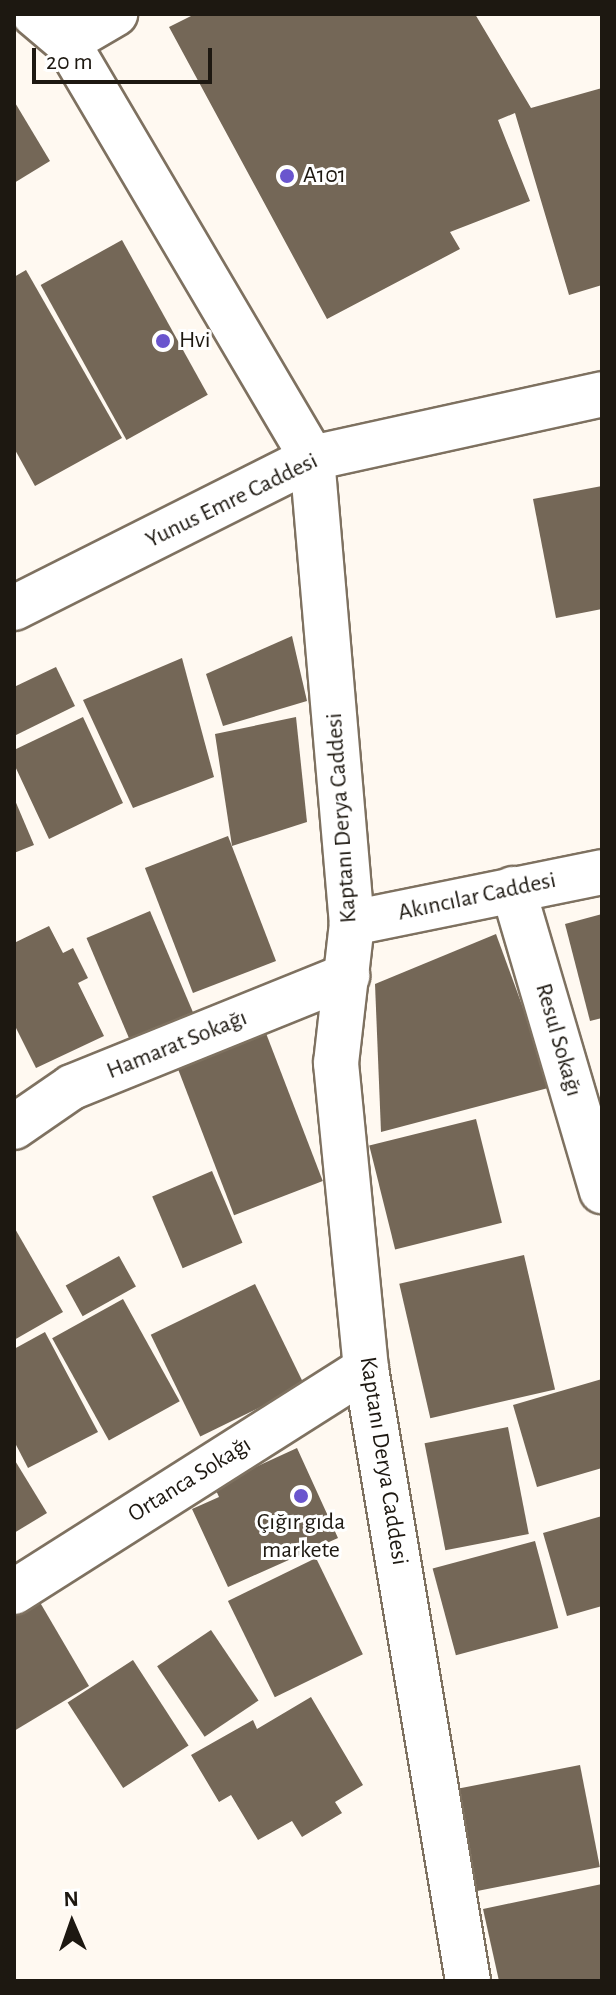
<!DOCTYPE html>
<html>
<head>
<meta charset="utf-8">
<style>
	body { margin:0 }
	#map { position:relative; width:616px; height:1995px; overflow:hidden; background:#fff9f1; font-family:"Alegreya Sans",sans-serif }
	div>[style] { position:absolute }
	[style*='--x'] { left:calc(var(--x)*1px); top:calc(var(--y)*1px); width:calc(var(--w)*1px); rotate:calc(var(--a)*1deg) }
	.building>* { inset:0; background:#746757; transform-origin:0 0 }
	.roads { filter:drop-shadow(2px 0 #7e7160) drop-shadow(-2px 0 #7e7160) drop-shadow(0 2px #7e7160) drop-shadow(0 -2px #7e7160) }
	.minor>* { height:44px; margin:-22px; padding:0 22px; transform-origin:22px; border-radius:22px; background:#fff }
	.dots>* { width:22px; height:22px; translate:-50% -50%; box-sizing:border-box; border:4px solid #fff; border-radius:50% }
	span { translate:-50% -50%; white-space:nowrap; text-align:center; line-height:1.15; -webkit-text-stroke:6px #fff; paint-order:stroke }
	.poi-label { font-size:24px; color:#1d1811 }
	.left { translate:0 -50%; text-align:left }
	.street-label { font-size:24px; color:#1d1811 }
	.frame { position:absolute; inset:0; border:16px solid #1d1811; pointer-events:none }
	.north { position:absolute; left:32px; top:1883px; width:80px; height:80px; -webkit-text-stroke:6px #fff; paint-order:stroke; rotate:358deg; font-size:22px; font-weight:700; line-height:32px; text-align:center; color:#1d1811 }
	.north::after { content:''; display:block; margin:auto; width:28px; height:36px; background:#1d1811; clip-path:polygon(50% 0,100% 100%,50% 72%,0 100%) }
	.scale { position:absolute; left:32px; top:48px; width:180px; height:36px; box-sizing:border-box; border:4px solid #1d1811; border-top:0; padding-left:10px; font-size:24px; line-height:28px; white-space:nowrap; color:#1d1811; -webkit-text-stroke:6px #fff; paint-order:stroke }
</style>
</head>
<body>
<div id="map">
	<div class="building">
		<i style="clip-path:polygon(195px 14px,475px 14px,531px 108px,602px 88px,602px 285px,569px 295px,515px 113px,498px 120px,530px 201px,450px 232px,460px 249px,327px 319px,169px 27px)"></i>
		<i style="clip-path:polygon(14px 101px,50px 161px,14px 183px)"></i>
		<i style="left:122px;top:240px;width:177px;height:93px;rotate:61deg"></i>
		<i style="clip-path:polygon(26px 270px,122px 438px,35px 486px,14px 448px,14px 277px)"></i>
		<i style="clip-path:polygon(602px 486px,602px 609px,556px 618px,533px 499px)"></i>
		<i style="clip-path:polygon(292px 636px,307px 701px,223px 726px,206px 674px)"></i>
		<i style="clip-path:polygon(182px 658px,214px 777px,133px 808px,83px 700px)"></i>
		<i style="clip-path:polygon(56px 667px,75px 706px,14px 736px,14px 687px)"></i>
		<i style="clip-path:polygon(83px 717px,123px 803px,49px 839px,14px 764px,14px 750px)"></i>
		<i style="clip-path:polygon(296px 717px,307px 822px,232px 846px,215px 734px)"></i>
		<i style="clip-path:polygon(14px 798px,34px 845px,14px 853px)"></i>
		<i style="left:228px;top:836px;width:134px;height:89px;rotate:69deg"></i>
		<i style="left:150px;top:911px;width:116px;height:69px;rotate:67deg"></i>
		<i style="clip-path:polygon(602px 914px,602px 1018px,590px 1021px,565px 924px)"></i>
		<i style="clip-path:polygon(49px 926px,63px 953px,73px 948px,88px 978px,78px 983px,104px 1036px,36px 1068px,14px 1024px,14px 943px)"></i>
		<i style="clip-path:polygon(496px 934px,552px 1087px,381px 1132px,375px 984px)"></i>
		<i style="left:264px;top:1028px;width:164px;height:95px;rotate:69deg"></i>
		<i style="left:476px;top:1119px;width:107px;height:110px;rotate:76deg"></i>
		<i style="left:212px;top:1171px;width:78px;height:65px;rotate:67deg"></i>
		<i style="clip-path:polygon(14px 1227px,63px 1312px,14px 1340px)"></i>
		<i style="left:524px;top:1255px;width:138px;height:128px;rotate:77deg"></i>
		<i style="left:119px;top:1256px;width:35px;height:61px;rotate:61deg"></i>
		<i style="left:255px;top:1284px;width:113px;height:116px;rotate:64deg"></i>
		<i style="left:123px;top:1299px;width:117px;height:81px;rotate:61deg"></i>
		<i style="clip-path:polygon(45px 1332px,98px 1432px,28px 1468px,14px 1441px,14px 1349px)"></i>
		<i style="clip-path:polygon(602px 1379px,602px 1468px,537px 1487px,513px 1405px)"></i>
		<i style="left:508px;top:1427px;width:109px;height:85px;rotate:79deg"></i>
		<i style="clip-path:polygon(297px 1448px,338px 1538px,228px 1587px,192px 1509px,219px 1497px,214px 1486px)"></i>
		<i style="clip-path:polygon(14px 1459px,47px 1513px,14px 1533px)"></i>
		<i style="clip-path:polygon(602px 1516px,602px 1606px,567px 1616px,543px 1533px)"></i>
		<i style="left:535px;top:1541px;width:90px;height:106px;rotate:75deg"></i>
		<i style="left:316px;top:1558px;width:107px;height:98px;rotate:64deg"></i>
		<i style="clip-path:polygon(38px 1599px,89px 1686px,14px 1731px,14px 1613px)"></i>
		<i style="left:211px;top:1630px;width:85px;height:65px;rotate:56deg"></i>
		<i style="left:133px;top:1660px;width:102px;height:78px;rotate:57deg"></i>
		<i style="clip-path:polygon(311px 1697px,363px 1785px,335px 1802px,342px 1813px,302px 1837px,292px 1821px,258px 1840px,231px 1795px,219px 1802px,191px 1755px,253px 1720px,257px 1729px)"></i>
		<i style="left:580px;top:1765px;width:104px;height:130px;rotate:79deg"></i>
		<i style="clip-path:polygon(602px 1884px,602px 1981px,499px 1981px,483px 1909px)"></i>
	</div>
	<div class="roads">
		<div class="minor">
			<i style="--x:34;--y:14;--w:43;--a:40.3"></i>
			<i style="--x:67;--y:42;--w:483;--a:59.5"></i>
			<i style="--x:312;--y:458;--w:467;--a:85.1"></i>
			<i style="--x:352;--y:923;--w:141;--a:96.5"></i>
			<i style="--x:336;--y:1063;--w:307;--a:84.4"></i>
			<i style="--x:366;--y:1369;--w:620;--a:80.54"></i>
			<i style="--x:67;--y:42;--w:56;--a:-30.3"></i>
			<i style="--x:14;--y:608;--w:334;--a:-26.7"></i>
			<i style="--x:312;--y:458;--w:297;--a:-12.4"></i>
			<i style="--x:513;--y:889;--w:315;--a:73.6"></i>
			<i style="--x:352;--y:923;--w:255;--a:-11.5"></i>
			<i style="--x:14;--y:1127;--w:70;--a:-34.6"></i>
			<i style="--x:72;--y:1087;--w:297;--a:-22"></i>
			<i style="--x:14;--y:1592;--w:417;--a:-32.4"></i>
		</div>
	</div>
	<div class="dots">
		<i style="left:287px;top:176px;background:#6a55ce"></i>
		<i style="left:163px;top:341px;background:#6a55ce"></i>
		<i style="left:301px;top:1496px;background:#6a55ce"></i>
	</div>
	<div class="poi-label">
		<span class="left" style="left:303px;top:176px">A101</span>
		<span class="left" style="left:179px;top:341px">Hvi</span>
		<span style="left:301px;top:1537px">Çığır gıda<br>markete</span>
	</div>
	<div class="street-label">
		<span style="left:232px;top:501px;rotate:-26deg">Yunus Emre Caddesi</span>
		<span style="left:342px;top:818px;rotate:-94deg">Kaptanı Derya Caddesi</span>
		<span style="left:477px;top:897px;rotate:-12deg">Akıncılar Caddesi</span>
		<span style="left:558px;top:1040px;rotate:74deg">Resul Sokağı</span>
		<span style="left:177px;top:1045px;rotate:-22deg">Hamarat Sokağı</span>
		<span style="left:383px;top:1461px;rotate:81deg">Kaptanı Derya Caddesi</span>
		<span style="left:190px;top:1480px;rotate:-32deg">Ortanca Sokağı</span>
	</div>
	<div class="frame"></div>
	<div class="north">N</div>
	<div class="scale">20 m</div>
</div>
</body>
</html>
